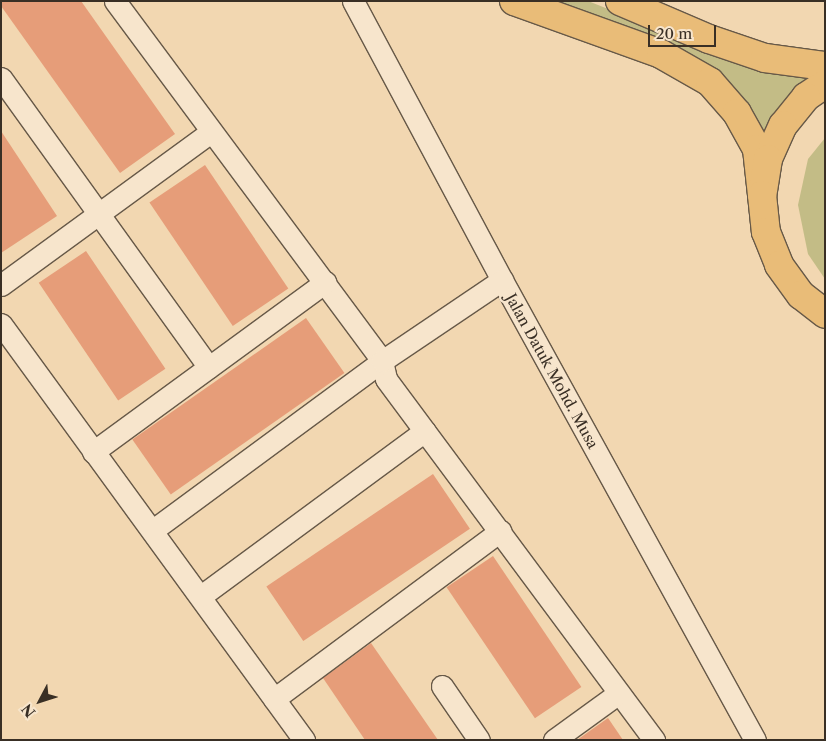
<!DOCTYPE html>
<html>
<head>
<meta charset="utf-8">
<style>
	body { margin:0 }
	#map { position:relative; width:826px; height:741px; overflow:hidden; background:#f2d7b1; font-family:"Libre Caslon Text",serif }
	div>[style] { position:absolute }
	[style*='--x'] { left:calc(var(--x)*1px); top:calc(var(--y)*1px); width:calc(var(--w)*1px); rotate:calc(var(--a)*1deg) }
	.green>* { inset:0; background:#c3bc86 }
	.building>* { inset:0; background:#e69d79; transform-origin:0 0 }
	.roads { filter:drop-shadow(1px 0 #675948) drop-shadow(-1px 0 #675948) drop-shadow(0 1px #675948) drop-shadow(0 -1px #675948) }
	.minor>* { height:21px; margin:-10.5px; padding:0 10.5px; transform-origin:10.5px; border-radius:10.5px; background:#f7e5cc }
	.major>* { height:28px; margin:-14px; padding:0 14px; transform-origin:14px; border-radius:14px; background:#e9bc78 }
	span { translate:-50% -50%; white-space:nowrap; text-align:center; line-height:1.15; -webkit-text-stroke:4.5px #f7e5cc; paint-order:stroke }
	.street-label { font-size:15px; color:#392f25 }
	.frame { position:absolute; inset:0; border:2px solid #392f25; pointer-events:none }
	.north { position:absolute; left:15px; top:676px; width:50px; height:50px; -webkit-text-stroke:4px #f7e5cc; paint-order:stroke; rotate:230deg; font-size:14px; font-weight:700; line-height:20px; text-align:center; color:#392f25 }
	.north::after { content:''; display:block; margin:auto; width:18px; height:22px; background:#392f25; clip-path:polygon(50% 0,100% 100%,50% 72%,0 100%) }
	.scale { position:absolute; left:648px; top:25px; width:68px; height:22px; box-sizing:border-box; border:2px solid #392f25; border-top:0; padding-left:6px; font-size:15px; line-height:18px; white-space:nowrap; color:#392f25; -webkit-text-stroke:4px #f7e5cc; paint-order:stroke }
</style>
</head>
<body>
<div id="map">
	<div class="green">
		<i style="clip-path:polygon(548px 1px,588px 1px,754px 67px,788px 76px,823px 78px,771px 146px,751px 110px)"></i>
		<i style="clip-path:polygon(825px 138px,825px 279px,808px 254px,798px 205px,808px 159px)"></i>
	</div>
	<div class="building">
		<i style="clip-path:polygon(1px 1px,81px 1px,175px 134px,120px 173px,1px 6px)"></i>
		<i style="clip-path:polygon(1px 131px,57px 216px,1px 253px)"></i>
		<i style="left:205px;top:165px;width:149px;height:67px;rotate:56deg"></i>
		<i style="left:86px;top:251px;width:142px;height:57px;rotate:56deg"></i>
		<i style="left:306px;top:318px;width:67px;height:212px;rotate:55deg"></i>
		<i style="left:433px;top:474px;width:66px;height:201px;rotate:56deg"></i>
		<i style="left:493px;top:556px;width:158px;height:56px;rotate:56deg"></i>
		<i style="clip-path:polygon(371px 643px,438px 740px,365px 740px,323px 678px)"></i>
		<i style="clip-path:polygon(608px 718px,623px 740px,577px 740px)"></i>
	</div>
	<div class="roads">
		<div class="minor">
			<i style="--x:115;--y:1;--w:448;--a:53.4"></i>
			<i style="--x:382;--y:361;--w:18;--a:77"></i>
			<i style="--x:386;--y:379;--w:450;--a:53.4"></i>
			<i style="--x:353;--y:1;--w:316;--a:61.9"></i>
			<i style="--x:502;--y:280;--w:525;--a:61.19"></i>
			<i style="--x:1;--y:78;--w:356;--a:54.3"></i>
			<i style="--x:1;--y:285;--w:260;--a:-36.1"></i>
			<i style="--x:1;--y:324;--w:515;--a:53.93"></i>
			<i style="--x:93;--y:452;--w:288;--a:-36.2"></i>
			<i style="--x:153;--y:530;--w:285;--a:-36.4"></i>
			<i style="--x:382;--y:361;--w:145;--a:-34"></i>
			<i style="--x:201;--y:596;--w:278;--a:-36.4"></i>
			<i style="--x:442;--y:686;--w:65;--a:55.6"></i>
			<i style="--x:274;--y:699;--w:282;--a:-36.6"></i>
			<i style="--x:554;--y:740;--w:80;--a:-35.9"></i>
		</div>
		<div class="major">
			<i style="--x:514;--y:1;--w:156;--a:19.8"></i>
			<i style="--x:661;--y:54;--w:56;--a:29.7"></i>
			<i style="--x:710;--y:82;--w:41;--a:48.9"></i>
			<i style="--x:737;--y:113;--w:41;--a:60.9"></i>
			<i style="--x:757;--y:149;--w:46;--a:83.8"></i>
			<i style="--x:620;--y:1;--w:97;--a:23.1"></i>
			<i style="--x:709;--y:39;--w:59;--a:18.7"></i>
			<i style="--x:765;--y:58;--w:61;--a:7.6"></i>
			<i style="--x:825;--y:84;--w:23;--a:146"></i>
			<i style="--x:806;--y:97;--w:36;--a:129"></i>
			<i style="--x:783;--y:125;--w:37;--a:114"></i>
			<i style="--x:768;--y:159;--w:36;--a:99"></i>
			<i style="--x:762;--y:195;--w:37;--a:84"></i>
			<i style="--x:766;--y:232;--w:35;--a:68"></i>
			<i style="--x:779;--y:265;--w:37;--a:54"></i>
			<i style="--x:801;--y:295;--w:31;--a:38"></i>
		</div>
	</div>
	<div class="street-label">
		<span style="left:552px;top:371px;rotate:61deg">Jalan Datuk Mohd. Musa</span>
	</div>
	<div class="frame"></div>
	<div class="north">N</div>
	<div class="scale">20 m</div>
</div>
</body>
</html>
